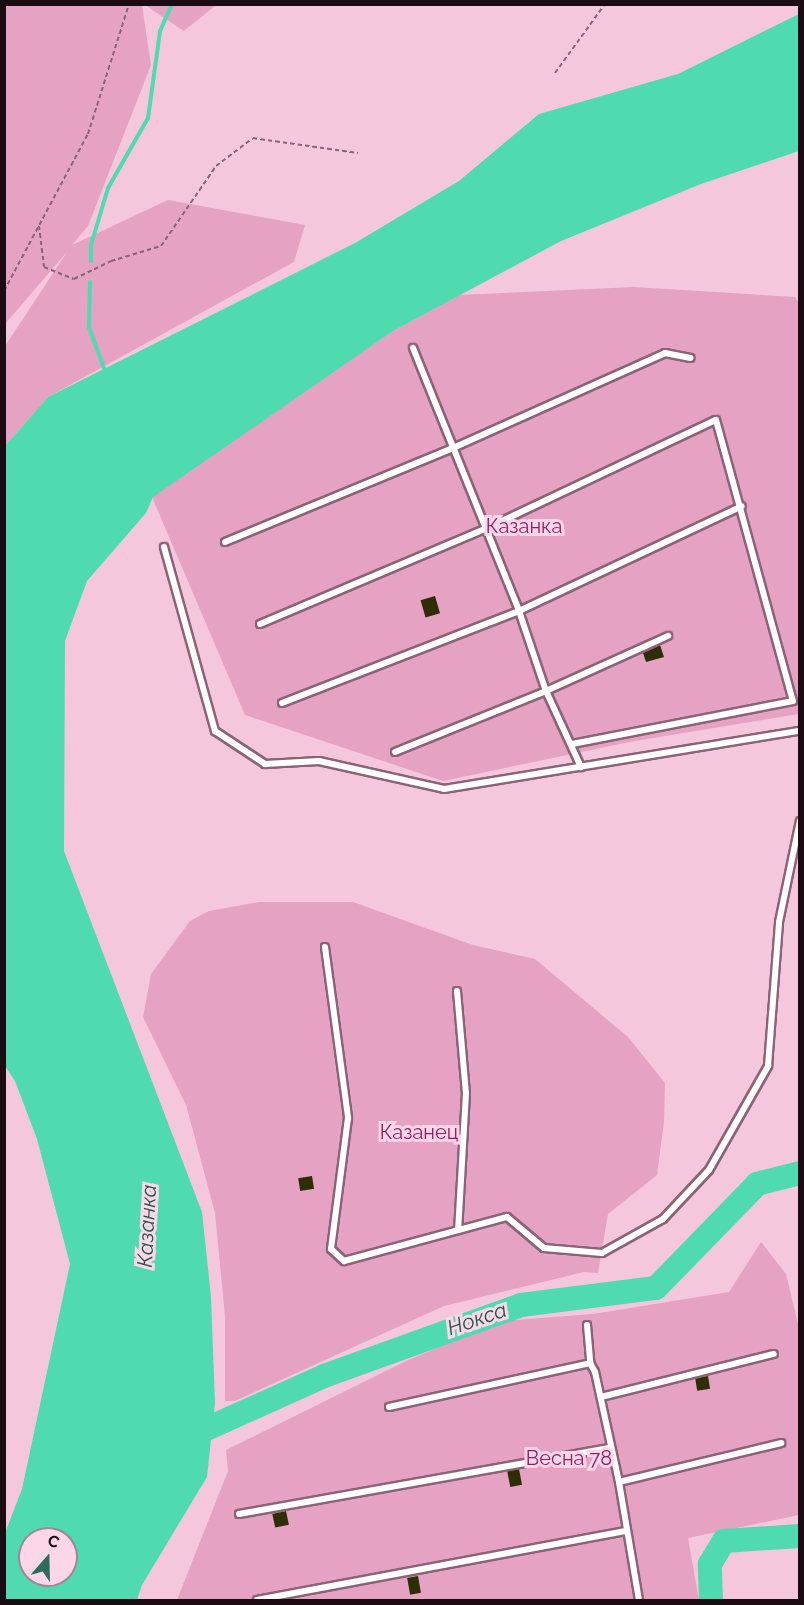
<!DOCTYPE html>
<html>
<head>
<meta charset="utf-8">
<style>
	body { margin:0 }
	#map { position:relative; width:804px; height:1605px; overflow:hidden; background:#f5c7dc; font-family:Raleway,sans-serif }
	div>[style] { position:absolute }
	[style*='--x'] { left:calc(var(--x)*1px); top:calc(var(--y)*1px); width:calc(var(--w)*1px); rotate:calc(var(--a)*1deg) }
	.green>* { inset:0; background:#e6a2c3 }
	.water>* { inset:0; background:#4fdaaf }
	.stream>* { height:4px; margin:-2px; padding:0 2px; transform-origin:2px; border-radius:2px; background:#4fdaaf }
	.river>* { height:24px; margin:-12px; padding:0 12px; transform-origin:12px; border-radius:12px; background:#4fdaaf }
	.building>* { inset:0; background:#2e2e04; transform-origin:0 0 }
	.path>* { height:2px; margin-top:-1px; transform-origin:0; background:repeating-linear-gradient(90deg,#846674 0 4.5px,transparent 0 7.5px) }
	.roads { filter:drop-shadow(2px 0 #8b6276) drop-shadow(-2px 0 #8b6276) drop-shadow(0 2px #8b6276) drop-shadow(0 -2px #8b6276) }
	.lane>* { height:6px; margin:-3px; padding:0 3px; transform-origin:3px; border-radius:3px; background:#fff }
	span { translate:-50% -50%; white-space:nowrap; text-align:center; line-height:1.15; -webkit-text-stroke:6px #fdd7e8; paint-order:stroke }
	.park-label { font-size:20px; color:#921d64 }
	.water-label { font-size:21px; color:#1e5644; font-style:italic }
	.frame { position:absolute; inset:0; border:6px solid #1b0b13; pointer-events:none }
	.north { position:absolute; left:18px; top:1527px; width:60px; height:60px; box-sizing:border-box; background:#fdd7e8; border:2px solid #a38593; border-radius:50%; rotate:20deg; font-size:16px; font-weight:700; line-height:24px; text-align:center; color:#1b0b13 }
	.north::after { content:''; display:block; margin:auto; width:21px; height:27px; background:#2f6c58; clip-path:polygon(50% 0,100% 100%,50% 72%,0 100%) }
</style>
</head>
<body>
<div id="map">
	<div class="green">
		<i style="clip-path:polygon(5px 5px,142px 5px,151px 65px,88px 226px,72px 245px,168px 200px,305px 225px,294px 262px,48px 397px,5px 446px,5px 346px,67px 252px,5px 324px)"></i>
		<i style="clip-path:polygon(145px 5px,216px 4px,216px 5px,184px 31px)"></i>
		<i style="clip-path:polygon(634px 287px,795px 297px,800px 304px,799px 714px,629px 742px,443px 781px,245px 715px,152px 497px,393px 331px,460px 295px)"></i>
		<i style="clip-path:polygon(259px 902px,353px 902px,473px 945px,535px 959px,628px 1037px,665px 1083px,664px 1122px,657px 1175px,608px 1214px,598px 1273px,584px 1272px,444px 1306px,235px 1401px,225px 1401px,225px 1316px,215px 1213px,186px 1105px,143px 1017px,151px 974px,190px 921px,209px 911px)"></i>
		<i style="clip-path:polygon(761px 1242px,786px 1274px,799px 1328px,799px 1515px,688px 1538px,699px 1600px,177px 1600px,228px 1471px,226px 1450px,406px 1361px,502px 1321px,593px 1314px,729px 1292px)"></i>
	</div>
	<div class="water">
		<i style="clip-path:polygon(evenodd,799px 14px,799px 151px,701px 184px,561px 241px,393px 331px,153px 497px,146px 513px,87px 581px,65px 641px,64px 851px,202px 1212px,211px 1297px,215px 1403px,207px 1477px,142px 1585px,137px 1600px,5px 1600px,5px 1533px,22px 1489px,70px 1264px,37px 1139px,15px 1081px,5px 1066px,5px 446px,48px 397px,355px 243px,459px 181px,539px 114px,678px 74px,799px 14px,30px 1539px,66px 1539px,66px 1575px,30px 1575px,30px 1539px)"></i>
	</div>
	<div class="stream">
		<i style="--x:91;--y:261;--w:16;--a:-90"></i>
		<i style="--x:91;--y:245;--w:59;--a:-73.4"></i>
		<i style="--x:108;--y:188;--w:81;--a:-60.3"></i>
		<i style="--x:148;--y:118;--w:88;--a:-82.1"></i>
		<i style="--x:160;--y:31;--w:30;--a:-66"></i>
		<i style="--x:90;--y:282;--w:45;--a:91.3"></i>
		<i style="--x:89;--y:327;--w:47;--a:70"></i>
	</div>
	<div class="river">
		<i style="--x:184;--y:1439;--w:154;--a:-24.2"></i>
		<i style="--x:324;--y:1376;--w:209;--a:-19.8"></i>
		<i style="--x:521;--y:1305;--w:136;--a:-7.2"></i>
		<i style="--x:656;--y:1288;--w:145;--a:-45.8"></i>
		<i style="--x:757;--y:1184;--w:44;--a:-14.3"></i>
		<i style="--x:711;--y:1600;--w:36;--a:-92"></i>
		<i style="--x:710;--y:1564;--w:27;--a:-59"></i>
		<i style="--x:724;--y:1541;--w:76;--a:-3.8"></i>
	</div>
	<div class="building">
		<i style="left:435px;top:596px;width:18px;height:15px;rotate:74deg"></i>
		<i style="clip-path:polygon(660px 645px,664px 657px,646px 662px,643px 653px)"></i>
		<i style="left:312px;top:1176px;width:13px;height:14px;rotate:81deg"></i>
		<i style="left:708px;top:1376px;width:13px;height:13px;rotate:81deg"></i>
		<i style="left:519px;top:1469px;width:16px;height:12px;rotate:79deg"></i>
		<i style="left:286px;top:1511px;width:14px;height:14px;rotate:78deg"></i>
		<i style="left:418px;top:1576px;width:17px;height:11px;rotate:80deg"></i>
	</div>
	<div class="path">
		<i style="--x:555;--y:73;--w:85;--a:-54.1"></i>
		<i style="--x:39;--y:226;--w:41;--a:83"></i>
		<i style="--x:44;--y:267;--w:32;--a:22"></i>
		<i style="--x:74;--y:279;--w:41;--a:-25.9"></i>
		<i style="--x:111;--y:261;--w:52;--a:-16.7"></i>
		<i style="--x:161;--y:246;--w:97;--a:-55.5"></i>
		<i style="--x:216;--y:166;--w:46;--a:-37.1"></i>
		<i style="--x:253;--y:138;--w:106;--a:8.1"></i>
		<i style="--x:4;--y:291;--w:178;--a:-61.9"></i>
		<i style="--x:88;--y:134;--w:136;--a:-72.5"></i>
	</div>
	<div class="roads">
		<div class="lane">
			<i style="--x:413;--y:348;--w:284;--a:68"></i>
			<i style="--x:519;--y:611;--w:84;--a:71.4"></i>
			<i style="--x:546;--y:691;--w:84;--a:65.3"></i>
			<i style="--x:225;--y:542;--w:247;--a:-22.4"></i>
			<i style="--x:453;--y:448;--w:232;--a:-24.1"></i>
			<i style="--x:665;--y:353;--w:26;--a:11"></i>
			<i style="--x:164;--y:547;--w:191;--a:74.5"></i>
			<i style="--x:215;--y:731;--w:60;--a:33.4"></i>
			<i style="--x:265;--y:764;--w:54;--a:-3.2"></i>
			<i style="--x:319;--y:761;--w:128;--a:12.6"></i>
			<i style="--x:444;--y:789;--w:361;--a:-9.3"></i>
			<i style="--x:260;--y:624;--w:244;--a:-22.9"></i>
			<i style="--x:485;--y:529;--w:255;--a:-25.3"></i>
			<i style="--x:716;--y:420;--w:291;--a:74.7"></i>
			<i style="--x:793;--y:701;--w:225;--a:169"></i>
			<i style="--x:282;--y:703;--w:254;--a:-21.2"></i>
			<i style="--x:519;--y:611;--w:246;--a:-25.2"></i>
			<i style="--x:395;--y:752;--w:163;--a:-22"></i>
			<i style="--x:546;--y:691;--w:134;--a:-24.3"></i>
			<i style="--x:325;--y:947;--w:173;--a:82.3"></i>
			<i style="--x:348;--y:1118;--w:132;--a:97.4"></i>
			<i style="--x:331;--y:1249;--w:18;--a:43"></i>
			<i style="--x:344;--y:1261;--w:169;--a:-15.1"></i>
			<i style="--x:507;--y:1217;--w:48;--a:40"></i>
			<i style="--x:544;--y:1248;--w:58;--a:4.9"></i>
			<i style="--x:602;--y:1253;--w:70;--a:-29.1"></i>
			<i style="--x:663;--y:1219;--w:67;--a:-46.8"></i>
			<i style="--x:709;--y:1170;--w:120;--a:-60.4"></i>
			<i style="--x:768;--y:1066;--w:144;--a:-85.6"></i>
			<i style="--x:779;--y:922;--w:103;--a:-78.3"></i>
			<i style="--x:457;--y:991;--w:102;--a:85"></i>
			<i style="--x:466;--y:1093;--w:137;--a:93.3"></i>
			<i style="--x:587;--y:1325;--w:38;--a:85"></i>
			<i style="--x:590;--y:1363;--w:10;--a:61"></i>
			<i style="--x:595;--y:1372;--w:113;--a:77.7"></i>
			<i style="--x:619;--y:1482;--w:120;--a:80.4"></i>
			<i style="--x:601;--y:1397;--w:178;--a:-14"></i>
			<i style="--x:389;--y:1407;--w:206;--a:-12.3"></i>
			<i style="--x:619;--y:1482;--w:167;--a:-13.5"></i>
			<i style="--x:239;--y:1514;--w:376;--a:-10.1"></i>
			<i style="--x:257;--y:1600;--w:376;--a:-10.6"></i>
		</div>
	</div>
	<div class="park-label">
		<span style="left:524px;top:526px">Казанка</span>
		<span style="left:419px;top:1132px">Казанец</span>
		<span style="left:569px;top:1458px">Весна 78</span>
	</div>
	<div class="water-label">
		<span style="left:147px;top:1226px;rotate:-87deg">Казанка</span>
		<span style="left:477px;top:1319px;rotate:-19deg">Нокса</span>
	</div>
	<div class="frame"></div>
	<div class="north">С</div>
</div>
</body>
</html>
